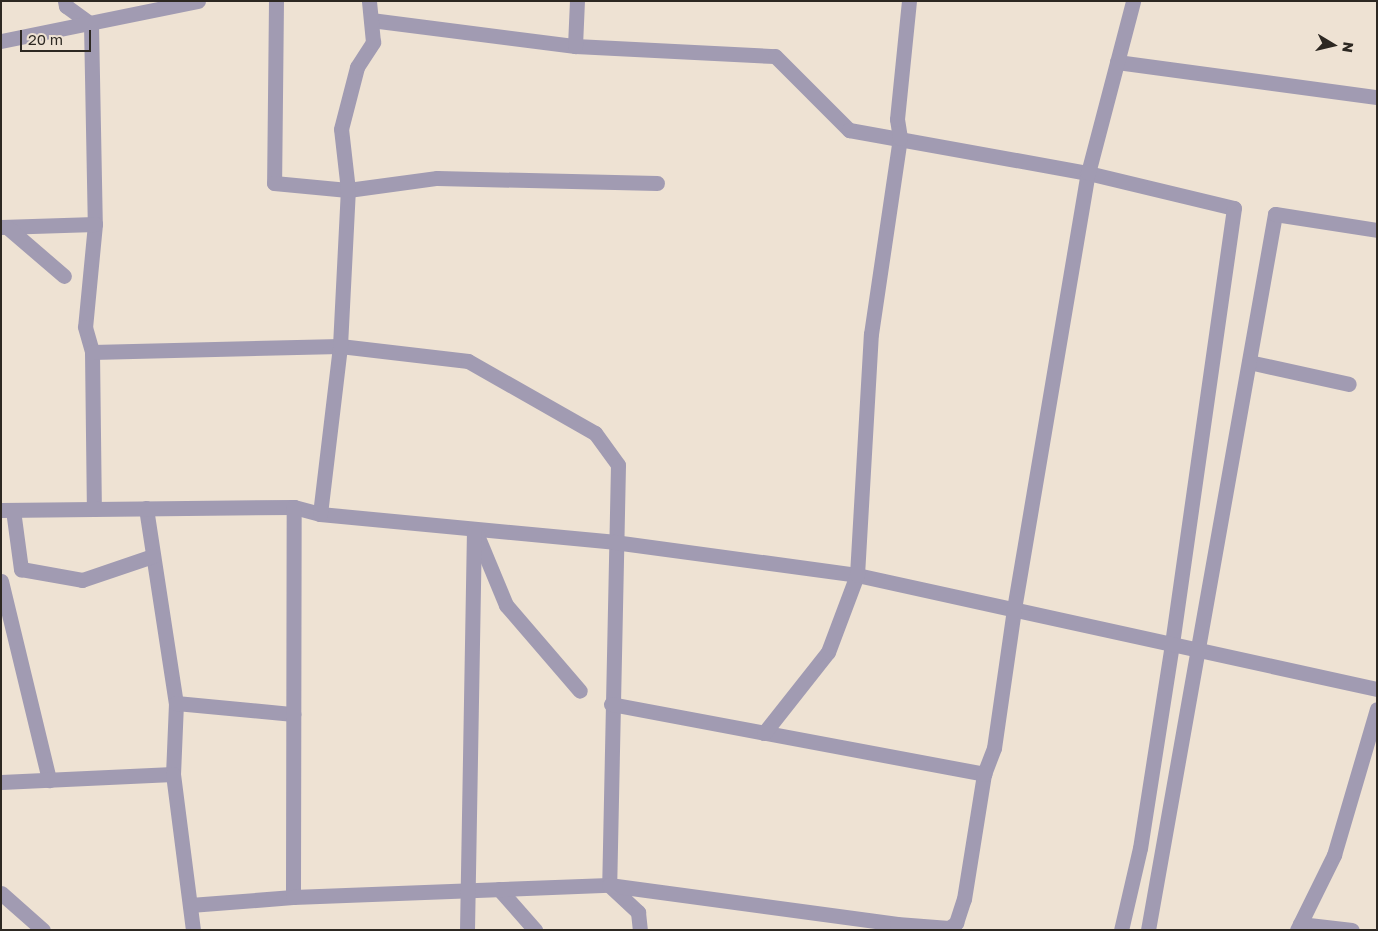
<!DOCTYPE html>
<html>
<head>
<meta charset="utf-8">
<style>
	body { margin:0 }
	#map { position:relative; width:1378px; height:931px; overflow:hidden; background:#eee2d3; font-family:"Golos Text",sans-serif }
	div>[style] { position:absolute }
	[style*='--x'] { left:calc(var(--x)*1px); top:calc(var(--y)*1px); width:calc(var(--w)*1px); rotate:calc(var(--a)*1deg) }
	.street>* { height:15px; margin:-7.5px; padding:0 7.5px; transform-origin:7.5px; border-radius:7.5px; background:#a19bb2 }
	span { translate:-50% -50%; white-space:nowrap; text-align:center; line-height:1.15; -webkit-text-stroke:4.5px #eee2d3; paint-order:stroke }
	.frame { position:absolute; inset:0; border:2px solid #2d2822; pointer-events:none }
	.north { position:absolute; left:1308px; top:20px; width:50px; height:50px; -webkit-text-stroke:4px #eee2d3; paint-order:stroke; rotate:99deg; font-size:14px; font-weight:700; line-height:20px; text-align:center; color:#2d2822 }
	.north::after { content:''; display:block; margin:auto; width:18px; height:22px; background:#2d2822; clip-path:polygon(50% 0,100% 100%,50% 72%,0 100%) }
	.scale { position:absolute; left:20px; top:30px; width:71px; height:22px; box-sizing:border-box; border:2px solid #2d2822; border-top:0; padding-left:6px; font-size:15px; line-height:18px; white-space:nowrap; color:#2d2822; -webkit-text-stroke:4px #eee2d3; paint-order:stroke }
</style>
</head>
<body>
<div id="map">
	<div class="street">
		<i style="--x:65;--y:1;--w:5;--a:79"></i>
		<i style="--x:66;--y:6;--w:31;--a:36"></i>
		<i style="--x:91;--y:24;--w:200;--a:88.9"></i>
		<i style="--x:95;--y:224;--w:103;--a:95.5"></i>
		<i style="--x:85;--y:327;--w:26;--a:74"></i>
		<i style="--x:92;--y:352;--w:157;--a:89.3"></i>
		<i style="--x:276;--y:1;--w:182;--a:90.6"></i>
		<i style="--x:274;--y:183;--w:74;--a:5.4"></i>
		<i style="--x:348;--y:190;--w:90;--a:-7.7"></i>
		<i style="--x:437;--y:178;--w:220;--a:1.3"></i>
		<i style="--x:371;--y:20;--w:206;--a:7.3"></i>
		<i style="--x:575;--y:46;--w:200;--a:2.9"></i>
		<i style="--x:775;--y:56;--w:105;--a:45"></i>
		<i style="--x:849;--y:130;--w:243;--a:10.2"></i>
		<i style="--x:1088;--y:173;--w:150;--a:13.5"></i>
		<i style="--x:1234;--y:208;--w:440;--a:98.1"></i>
		<i style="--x:1172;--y:644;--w:206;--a:98.9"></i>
		<i style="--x:1140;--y:848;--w:84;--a:103"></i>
		<i style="--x:1;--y:41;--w:201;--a:-11.5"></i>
		<i style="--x:575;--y:46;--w:45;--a:-87.5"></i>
		<i style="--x:1117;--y:62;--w:262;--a:7.7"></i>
		<i style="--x:1;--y:227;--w:94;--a:-1.8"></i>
		<i style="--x:7;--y:227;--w:75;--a:40.7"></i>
		<i style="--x:92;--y:352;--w:248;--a:-1.4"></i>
		<i style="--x:340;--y:346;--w:129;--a:6.7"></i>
		<i style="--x:468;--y:361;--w:146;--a:29.6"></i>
		<i style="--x:595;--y:433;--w:39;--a:54"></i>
		<i style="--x:618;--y:465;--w:420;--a:91.2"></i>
		<i style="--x:609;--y:885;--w:40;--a:43"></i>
		<i style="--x:638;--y:912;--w:18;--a:84"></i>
		<i style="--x:1249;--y:362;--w:102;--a:12.4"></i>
		<i style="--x:146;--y:508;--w:197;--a:81.3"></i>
		<i style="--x:176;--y:703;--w:71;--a:92.4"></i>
		<i style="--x:1;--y:510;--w:293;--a:-0.6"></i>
		<i style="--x:294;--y:507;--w:27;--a:15"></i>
		<i style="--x:320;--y:514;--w:295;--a:5.4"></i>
		<i style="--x:614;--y:542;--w:245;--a:7.7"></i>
		<i style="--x:857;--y:575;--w:532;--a:12.37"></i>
		<i style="--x:13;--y:510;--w:60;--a:82.3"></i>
		<i style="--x:21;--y:569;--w:62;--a:10.2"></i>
		<i style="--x:82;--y:580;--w:75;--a:-18.7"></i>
		<i style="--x:320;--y:514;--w:169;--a:-83.2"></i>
		<i style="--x:340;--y:346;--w:156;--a:-87.1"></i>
		<i style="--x:348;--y:190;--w:61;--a:-96.5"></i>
		<i style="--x:341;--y:129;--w:64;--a:-75.5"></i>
		<i style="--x:357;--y:67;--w:30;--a:-57"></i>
		<i style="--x:373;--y:42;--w:41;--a:-95.6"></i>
		<i style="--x:477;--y:535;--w:76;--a:67.5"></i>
		<i style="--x:506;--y:605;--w:113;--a:49.3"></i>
		<i style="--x:1;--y:581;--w:205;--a:76.4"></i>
		<i style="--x:176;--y:703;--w:118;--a:5.4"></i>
		<i style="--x:611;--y:704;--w:380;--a:10.6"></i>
		<i style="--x:764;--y:733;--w:103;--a:-51.7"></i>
		<i style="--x:828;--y:652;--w:82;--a:-69.4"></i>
		<i style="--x:857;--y:575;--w:241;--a:-86.7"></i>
		<i style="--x:871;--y:334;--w:198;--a:-81.6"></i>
		<i style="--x:900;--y:138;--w:19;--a:-99"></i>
		<i style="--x:897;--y:119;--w:119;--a:-84.2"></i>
		<i style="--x:1;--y:782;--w:172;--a:-2.7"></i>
		<i style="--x:173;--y:774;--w:157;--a:82.7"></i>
		<i style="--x:499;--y:889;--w:55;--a:48.7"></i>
		<i style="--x:1;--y:893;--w:56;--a:41.4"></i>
		<i style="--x:293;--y:897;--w:390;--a:-89.9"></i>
		<i style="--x:190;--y:905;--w:103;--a:-4.4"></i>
		<i style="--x:293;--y:897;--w:316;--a:-2.2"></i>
		<i style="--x:609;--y:885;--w:291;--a:7.7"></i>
		<i style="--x:897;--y:924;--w:52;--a:4.4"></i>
		<i style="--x:949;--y:928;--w:9;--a:-36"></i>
		<i style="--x:956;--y:923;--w:25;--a:-72"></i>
		<i style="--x:964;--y:899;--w:127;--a:-80.9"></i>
		<i style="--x:984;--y:774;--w:28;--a:-69"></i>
		<i style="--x:994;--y:748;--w:140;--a:-81.8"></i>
		<i style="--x:1014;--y:609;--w:442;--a:-80.4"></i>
		<i style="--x:1088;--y:173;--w:178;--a:-75.3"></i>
		<i style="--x:1300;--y:924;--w:52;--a:6.6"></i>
		<i style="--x:467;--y:930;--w:401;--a:-89"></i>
		<i style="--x:1148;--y:930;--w:727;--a:-79.94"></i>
		<i style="--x:1275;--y:214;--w:103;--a:8.9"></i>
		<i style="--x:1297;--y:930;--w:84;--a:-63.7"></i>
		<i style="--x:1334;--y:855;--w:152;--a:-73.6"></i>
	</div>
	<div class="frame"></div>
	<div class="north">N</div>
	<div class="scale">20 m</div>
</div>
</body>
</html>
